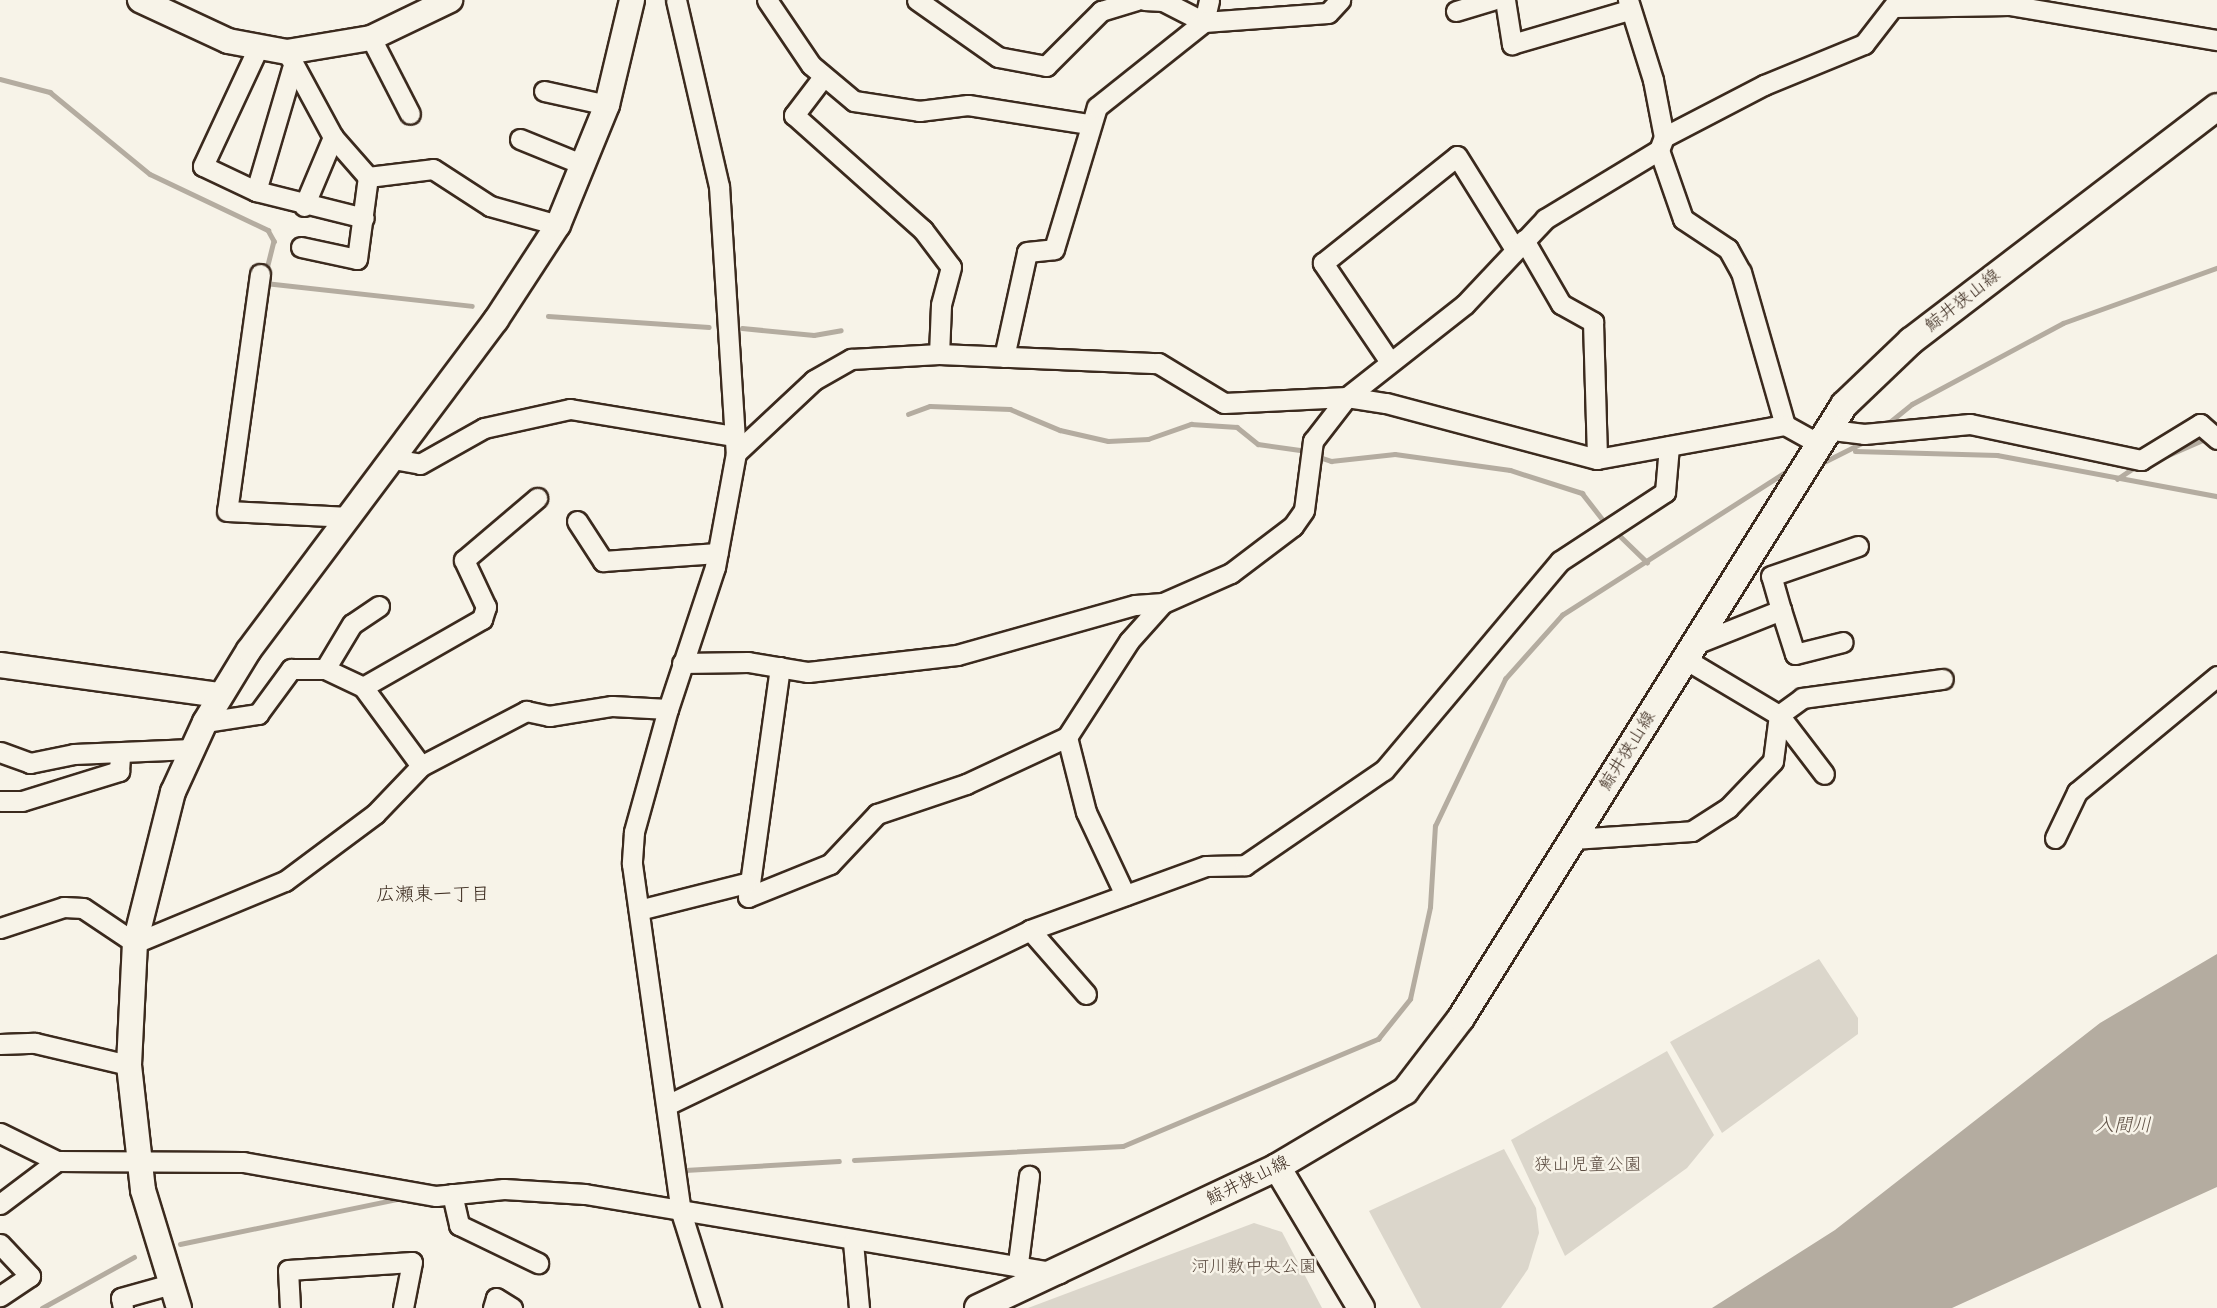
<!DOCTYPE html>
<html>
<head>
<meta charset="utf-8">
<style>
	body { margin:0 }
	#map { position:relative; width:2217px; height:1308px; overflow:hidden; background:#f7f3e8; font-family:"Balsamiq Sans","Klee One",sans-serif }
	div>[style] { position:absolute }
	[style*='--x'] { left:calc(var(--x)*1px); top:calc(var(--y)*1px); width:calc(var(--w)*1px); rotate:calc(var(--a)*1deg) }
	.green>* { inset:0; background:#dbd6cb }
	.water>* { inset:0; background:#b4aca0 }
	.stream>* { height:4.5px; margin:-2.25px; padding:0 2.25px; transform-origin:2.25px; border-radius:2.25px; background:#b4aca0 }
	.roads { filter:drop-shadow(2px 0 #3b2a1e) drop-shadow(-2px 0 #3b2a1e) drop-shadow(0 2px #3b2a1e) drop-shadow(0 -2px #3b2a1e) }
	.minor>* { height:19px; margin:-9.5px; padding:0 9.5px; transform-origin:9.5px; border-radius:9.5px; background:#f7f3e8 }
	.tertiary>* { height:24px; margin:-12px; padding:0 12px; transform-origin:12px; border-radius:12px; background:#f7f3e8 }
	.secondary>* { height:26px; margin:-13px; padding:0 13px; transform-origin:13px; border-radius:13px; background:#f7f3e8 }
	span { translate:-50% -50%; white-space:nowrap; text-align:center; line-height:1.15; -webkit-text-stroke:5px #f7f3e8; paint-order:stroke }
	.street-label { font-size:18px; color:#3b2a1e }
	.park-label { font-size:18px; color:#5b4c41 }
	.neighbourhood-label { font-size:19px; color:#3b2a1e }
	.water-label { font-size:19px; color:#5f5145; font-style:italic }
</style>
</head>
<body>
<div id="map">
	<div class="green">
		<i style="clip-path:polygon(1819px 959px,1858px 1018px,1858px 1034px,1722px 1133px,1670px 1042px)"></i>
		<i style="clip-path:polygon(1667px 1051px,1714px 1135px,1687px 1168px,1565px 1256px,1511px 1140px)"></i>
		<i style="clip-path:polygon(1504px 1149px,1536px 1208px,1539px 1233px,1528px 1269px,1501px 1308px,1421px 1308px,1369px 1211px)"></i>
		<i style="clip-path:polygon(1254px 1223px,1282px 1232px,1322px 1308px,1028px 1308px)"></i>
	</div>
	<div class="water">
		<i style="clip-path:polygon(2217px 954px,2217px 1187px,1952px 1308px,1712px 1308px,1835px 1230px,2100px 1023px)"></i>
	</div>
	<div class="stream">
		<i style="--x:0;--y:79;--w:52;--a:14.6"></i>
		<i style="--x:50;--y:92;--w:129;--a:39.4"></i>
		<i style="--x:150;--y:174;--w:131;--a:25.4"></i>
		<i style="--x:268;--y:230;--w:13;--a:61"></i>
		<i style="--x:274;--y:241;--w:32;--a:104"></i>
		<i style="--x:265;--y:283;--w:208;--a:6.3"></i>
		<i style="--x:548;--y:316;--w:161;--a:3.9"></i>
		<i style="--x:742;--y:328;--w:72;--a:5.6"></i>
		<i style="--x:814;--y:335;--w:27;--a:-10"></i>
		<i style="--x:908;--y:414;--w:23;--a:-20"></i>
		<i style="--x:930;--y:406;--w:80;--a:2.1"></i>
		<i style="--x:1010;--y:409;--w:54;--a:22.8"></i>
		<i style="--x:1060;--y:430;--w:49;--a:12.9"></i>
		<i style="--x:1108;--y:441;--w:40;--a:-2.9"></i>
		<i style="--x:1148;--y:439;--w:46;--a:-19.2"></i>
		<i style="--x:1191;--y:424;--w:46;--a:3.7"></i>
		<i style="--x:1237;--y:427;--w:27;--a:39"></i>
		<i style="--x:1258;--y:444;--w:42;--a:8.1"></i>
		<i style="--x:1886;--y:425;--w:33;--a:-39"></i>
		<i style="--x:1912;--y:404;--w:171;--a:-28.2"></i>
		<i style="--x:2063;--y:323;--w:164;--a:-19.7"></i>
		<i style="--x:1855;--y:451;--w:142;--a:1.6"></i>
		<i style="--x:1997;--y:455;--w:224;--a:10.6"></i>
		<i style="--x:1319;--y:457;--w:13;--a:18"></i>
		<i style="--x:1331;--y:461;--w:64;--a:-6.2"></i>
		<i style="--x:1395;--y:454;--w:116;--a:7.9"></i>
		<i style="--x:1510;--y:470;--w:76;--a:17.7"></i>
		<i style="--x:1582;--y:493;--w:37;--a:52"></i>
		<i style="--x:2157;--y:460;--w:55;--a:-23.7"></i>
		<i style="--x:1818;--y:465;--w:54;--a:-26.6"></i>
		<i style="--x:2117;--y:479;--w:23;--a:-34"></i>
		<i style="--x:1615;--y:531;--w:45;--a:44.1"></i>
		<i style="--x:854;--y:1160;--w:269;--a:-3"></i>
		<i style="--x:1123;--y:1146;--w:277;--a:-22.8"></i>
		<i style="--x:1378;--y:1039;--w:51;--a:-51.3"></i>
		<i style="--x:1410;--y:999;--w:94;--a:-77.7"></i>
		<i style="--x:1430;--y:907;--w:81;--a:-86.5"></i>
		<i style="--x:1435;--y:826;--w:163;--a:-64.5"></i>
		<i style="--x:1505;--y:679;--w:86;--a:-48.3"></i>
		<i style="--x:1562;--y:615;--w:271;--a:-32.6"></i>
		<i style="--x:685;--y:1170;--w:154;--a:-3.3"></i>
		<i style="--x:180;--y:1244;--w:227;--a:-11.7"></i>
		<i style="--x:42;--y:1308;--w:105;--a:-29"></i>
	</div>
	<div class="roads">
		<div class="minor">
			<i style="--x:676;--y:0;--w:191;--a:77"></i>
			<i style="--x:719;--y:186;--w:268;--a:86.4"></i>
			<i style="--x:736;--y:453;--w:116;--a:100.4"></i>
			<i style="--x:715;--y:567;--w:150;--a:108.3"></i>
			<i style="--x:668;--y:709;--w:128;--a:105.5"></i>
			<i style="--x:634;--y:832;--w:32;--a:94"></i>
			<i style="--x:632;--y:864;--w:351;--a:82"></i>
			<i style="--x:681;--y:1212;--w:101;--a:72.6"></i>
			<i style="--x:767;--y:0;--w:78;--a:55.9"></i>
			<i style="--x:811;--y:65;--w:56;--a:39.9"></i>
			<i style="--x:854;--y:101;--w:66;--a:8.7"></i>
			<i style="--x:919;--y:111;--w:49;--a:-7"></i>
			<i style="--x:968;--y:105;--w:121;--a:9"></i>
			<i style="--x:917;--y:0;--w:99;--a:35.1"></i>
			<i style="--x:998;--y:57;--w:49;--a:10.6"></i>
			<i style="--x:1046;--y:66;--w:78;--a:-45"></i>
			<i style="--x:1101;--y:11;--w:37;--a:-17"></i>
			<i style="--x:1144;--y:0;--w:19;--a:3"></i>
			<i style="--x:1163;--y:1;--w:46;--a:27.1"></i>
			<i style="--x:1204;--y:22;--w:23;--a:-77"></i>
			<i style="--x:1505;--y:0;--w:45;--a:81"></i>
			<i style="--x:1512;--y:44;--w:122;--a:-16.2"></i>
			<i style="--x:1628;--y:0;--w:84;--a:72.6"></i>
			<i style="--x:1653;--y:80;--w:58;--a:79.1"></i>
			<i style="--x:1664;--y:137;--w:14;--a:111"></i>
			<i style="--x:1659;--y:150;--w:73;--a:70.8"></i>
			<i style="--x:1683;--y:219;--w:54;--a:33.7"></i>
			<i style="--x:1728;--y:249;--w:26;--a:61"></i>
			<i style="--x:1741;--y:272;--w:159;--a:74"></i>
			<i style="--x:1895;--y:7;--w:114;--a:-1"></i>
			<i style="--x:2009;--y:5;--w:211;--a:9.6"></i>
			<i style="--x:1456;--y:11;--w:39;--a:-17"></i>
			<i style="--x:371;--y:38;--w:85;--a:62.8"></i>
			<i style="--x:257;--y:50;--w:128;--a:115"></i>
			<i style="--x:203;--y:166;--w:59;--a:25.3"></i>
			<i style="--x:256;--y:191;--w:111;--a:14"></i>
			<i style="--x:287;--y:52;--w:97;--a:61.6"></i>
			<i style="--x:333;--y:137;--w:53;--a:48.8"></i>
			<i style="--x:368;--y:177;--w:65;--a:-7"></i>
			<i style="--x:433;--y:169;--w:68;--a:33"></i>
			<i style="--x:490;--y:206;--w:71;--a:15.6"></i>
			<i style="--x:823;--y:77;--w:48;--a:127.3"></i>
			<i style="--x:794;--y:115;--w:173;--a:41.7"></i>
			<i style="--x:923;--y:230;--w:46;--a:52.9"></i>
			<i style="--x:951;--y:267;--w:39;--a:105"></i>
			<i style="--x:941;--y:305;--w:49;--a:92.3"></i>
			<i style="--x:544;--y:91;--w:65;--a:12.5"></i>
			<i style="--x:1664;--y:137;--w:113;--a:-27.5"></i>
			<i style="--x:1764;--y:85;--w:108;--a:-22.3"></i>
			<i style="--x:1864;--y:44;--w:56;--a:-52.3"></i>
			<i style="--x:520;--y:139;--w:69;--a:22.1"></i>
			<i style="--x:256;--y:191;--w:127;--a:-73.6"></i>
			<i style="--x:304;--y:206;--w:75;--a:-67.2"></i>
			<i style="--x:1524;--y:240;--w:74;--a:60"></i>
			<i style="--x:1561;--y:304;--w:37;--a:29"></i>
			<i style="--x:1593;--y:322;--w:137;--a:88.3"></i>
			<i style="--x:301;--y:247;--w:57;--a:12.1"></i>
			<i style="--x:357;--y:259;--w:83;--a:-82.4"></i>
			<i style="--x:260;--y:274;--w:239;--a:97.9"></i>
			<i style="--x:227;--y:511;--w:123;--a:2.8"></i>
			<i style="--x:1004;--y:357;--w:107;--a:-77.6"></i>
			<i style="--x:1027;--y:252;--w:27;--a:-6"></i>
			<i style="--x:1054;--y:249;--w:148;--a:-73.2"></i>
			<i style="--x:1097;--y:107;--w:137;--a:-38.5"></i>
			<i style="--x:1204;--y:22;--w:124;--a:-4.2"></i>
			<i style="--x:1328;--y:13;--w:18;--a:-47"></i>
			<i style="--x:1390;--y:362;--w:120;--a:-124.1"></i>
			<i style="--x:1323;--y:263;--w:171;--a:-38.6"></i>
			<i style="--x:1457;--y:156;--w:110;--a:58.1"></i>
			<i style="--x:1824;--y:429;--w:40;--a:7.1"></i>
			<i style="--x:1864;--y:434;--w:106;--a:-5.4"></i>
			<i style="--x:1970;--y:424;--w:175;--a:11.9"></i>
			<i style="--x:2141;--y:460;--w:69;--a:-31.4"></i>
			<i style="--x:2200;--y:424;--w:23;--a:41"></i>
			<i style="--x:736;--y:453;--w:107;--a:-43.1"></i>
			<i style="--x:814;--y:380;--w:43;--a:-29.6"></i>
			<i style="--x:851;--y:359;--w:88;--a:-3.3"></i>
			<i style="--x:939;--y:354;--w:219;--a:2.4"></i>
			<i style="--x:1158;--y:363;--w:77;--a:31.2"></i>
			<i style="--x:1224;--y:403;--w:123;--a:-2.8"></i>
			<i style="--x:1347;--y:397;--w:39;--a:9"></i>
			<i style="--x:1386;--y:403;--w:218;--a:14.9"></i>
			<i style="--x:1597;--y:459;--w:191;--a:-10.3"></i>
			<i style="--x:1785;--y:425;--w:35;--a:29"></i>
			<i style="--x:393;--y:459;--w:27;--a:10"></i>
			<i style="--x:420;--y:464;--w:73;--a:-29.4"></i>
			<i style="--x:484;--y:428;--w:88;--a:-12.5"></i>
			<i style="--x:570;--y:409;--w:165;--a:9.4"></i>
			<i style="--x:577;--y:521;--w:48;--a:57"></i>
			<i style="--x:603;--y:561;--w:115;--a:-4"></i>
			<i style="--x:379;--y:606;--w:32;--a:146"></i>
			<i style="--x:352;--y:624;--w:52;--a:121"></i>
			<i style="--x:325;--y:669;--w:42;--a:25.3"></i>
			<i style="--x:363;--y:687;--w:98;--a:53.7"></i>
			<i style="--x:1781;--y:610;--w:35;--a:-106"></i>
			<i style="--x:1771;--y:576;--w:92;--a:-19"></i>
			<i style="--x:1693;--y:645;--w:95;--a:-21.7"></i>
			<i style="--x:1781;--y:610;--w:46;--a:72.3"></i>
			<i style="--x:1795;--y:654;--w:49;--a:-14"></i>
			<i style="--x:1685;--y:659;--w:109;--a:30.8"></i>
			<i style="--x:1779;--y:715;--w:74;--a:52.7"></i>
			<i style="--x:682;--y:663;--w:66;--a:-0.9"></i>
			<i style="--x:748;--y:662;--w:61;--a:9.5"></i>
			<i style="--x:808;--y:672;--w:150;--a:-6.5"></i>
			<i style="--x:957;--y:655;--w:185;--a:-15.7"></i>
			<i style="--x:1135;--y:605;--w:28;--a:-4"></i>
			<i style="--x:1163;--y:603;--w:74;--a:-23.8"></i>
			<i style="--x:1231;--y:573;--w:78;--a:-37.2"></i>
			<i style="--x:1293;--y:526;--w:19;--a:-55"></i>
			<i style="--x:1304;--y:510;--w:70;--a:-82.6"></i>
			<i style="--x:1313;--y:441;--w:56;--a:-52.3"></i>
			<i style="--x:1347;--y:397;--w:150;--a:-38.2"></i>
			<i style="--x:1465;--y:304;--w:117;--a:-46.7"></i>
			<i style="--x:1545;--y:219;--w:133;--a:-31.2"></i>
			<i style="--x:780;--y:667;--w:232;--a:97.9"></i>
			<i style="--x:748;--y:897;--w:88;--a:-21.9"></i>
			<i style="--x:830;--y:864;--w:69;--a:-46.8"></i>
			<i style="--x:877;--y:814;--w:94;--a:-18.6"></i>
			<i style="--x:966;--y:784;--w:111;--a:-25"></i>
			<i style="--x:1067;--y:737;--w:114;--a:-57.1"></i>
			<i style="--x:1129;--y:641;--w:51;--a:-48.2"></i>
			<i style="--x:363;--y:687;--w:137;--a:-29.7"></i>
			<i style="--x:482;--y:619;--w:13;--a:-72"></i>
			<i style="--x:486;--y:607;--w:52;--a:-115.1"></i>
			<i style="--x:464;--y:560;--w:96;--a:-40.3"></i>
			<i style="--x:205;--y:722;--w:54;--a:-8.6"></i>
			<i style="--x:258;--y:714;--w:56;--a:-53.7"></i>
			<i style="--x:291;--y:669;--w:34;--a:0"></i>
			<i style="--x:1067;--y:737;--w:77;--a:75.8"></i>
			<i style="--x:1086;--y:812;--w:92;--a:64.8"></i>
			<i style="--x:0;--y:752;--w:32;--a:20"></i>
			<i style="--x:30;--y:763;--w:45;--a:-11.6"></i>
			<i style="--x:74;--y:754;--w:118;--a:-2.4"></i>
			<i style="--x:0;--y:801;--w:22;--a:0"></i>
			<i style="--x:22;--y:801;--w:102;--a:-17.2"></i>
			<i style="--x:119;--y:771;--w:15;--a:-86"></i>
			<i style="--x:2055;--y:838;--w:51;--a:-64.4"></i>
			<i style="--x:2077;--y:792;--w:182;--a:-39.6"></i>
			<i style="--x:1573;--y:839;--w:119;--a:-3.8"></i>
			<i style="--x:1692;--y:831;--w:43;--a:-32.6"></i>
			<i style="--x:1728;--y:808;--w:65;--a:-46.2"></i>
			<i style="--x:1773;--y:761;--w:46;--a:-82.6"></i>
			<i style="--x:1779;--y:715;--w:29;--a:-36"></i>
			<i style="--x:1802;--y:698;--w:142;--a:-7.7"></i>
			<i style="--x:639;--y:910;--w:110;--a:-14.2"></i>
			<i style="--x:0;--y:928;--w:67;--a:-18.2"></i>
			<i style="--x:64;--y:907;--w:19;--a:3"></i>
			<i style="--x:83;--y:908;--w:63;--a:33.9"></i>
			<i style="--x:135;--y:943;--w:162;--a:-22.5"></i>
			<i style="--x:285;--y:881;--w:112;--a:-36.7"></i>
			<i style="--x:375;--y:814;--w:66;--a:-46.2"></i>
			<i style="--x:421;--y:766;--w:119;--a:-27.6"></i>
			<i style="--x:526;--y:711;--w:24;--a:12"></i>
			<i style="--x:549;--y:716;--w:64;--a:-9"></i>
			<i style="--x:612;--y:706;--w:56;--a:3.1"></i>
			<i style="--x:1030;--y:930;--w:85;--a:48.8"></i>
			<i style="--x:0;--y:1044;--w:35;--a:-2"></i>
			<i style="--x:35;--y:1043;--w:97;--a:13.2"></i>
			<i style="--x:667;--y:1105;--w:403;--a:-25.7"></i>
			<i style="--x:1030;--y:930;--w:187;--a:-20"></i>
			<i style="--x:1206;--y:866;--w:39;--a:-1"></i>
			<i style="--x:1245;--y:865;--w:168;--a:-34.4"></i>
			<i style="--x:1384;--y:770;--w:273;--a:-49.9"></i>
			<i style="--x:1560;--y:561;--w:126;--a:-33.3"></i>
			<i style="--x:1665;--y:492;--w:46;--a:-85"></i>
			<i style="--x:0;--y:1133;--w:64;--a:26.2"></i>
			<i style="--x:57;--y:1161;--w:186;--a:0.3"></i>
			<i style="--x:243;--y:1162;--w:196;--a:10"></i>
			<i style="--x:436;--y:1196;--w:68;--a:-5.9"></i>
			<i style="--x:504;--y:1189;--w:81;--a:3.5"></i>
			<i style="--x:585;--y:1194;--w:481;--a:9.5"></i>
			<i style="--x:452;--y:1194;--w:32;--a:77"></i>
			<i style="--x:459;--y:1225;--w:88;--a:25.7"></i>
			<i style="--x:0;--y:1204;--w:71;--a:-37"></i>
			<i style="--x:853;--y:1242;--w:66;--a:84.8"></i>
			<i style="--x:0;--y:1244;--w:44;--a:46.8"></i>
			<i style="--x:30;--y:1276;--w:36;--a:146"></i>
			<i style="--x:1018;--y:1263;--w:88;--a:-82.8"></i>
			<i style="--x:123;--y:1308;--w:10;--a:-101"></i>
			<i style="--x:121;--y:1298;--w:52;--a:-15.6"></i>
			<i style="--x:290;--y:1308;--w:38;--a:-93"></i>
			<i style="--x:288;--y:1270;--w:124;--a:-3.7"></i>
			<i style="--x:412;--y:1262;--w:47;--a:101.1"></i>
			<i style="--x:493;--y:1308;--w:10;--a:-73"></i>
			<i style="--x:496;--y:1298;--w:19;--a:32"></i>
		</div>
		<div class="tertiary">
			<i style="--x:140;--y:0;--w:97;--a:25"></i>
			<i style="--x:228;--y:41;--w:60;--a:10.6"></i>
			<i style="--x:287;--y:52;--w:85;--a:-9.5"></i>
			<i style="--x:371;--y:38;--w:88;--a:-25.7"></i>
			<i style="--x:0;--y:665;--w:222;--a:7.8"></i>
			<i style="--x:179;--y:1308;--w:123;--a:-107"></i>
			<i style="--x:143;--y:1190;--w:126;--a:-96.4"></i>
			<i style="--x:129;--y:1065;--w:122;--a:-87.2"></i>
			<i style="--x:135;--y:943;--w:156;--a:-75.9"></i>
			<i style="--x:173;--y:792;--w:77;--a:-65.4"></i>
			<i style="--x:205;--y:722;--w:84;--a:-58.6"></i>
			<i style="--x:249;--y:650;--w:412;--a:-53.2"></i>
			<i style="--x:496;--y:320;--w:113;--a:-56.9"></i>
			<i style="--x:558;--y:225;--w:130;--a:-67.8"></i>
			<i style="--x:607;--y:105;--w:108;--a:-76.6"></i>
		</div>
		<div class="secondary">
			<i style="--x:1277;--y:1167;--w:164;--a:59.2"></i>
			<i style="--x:978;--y:1308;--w:331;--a:-25.2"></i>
			<i style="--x:1277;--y:1167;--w:149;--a:-30.7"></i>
			<i style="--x:1405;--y:1091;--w:92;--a:-52.5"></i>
			<i style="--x:1461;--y:1018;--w:723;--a:-58"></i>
			<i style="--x:1844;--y:405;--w:93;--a:-43.7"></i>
			<i style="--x:1911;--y:341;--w:385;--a:-37.4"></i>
		</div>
	</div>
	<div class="street-label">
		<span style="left:1963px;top:301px;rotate:-38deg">鯨井狭山線</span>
		<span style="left:1628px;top:751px;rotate:-58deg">鯨井狭山線</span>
		<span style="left:1248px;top:1181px;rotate:-26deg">鯨井狭山線</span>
	</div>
	<div class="park-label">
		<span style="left:1588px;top:1165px">狭山児童公園</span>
		<span style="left:1254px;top:1267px">河川敷中央公園</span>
	</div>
	<div class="neighbourhood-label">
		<span style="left:433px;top:895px">広瀬東一丁目</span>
	</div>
	<div class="water-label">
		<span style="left:2123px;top:1126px">入間川</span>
	</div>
</div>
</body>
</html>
